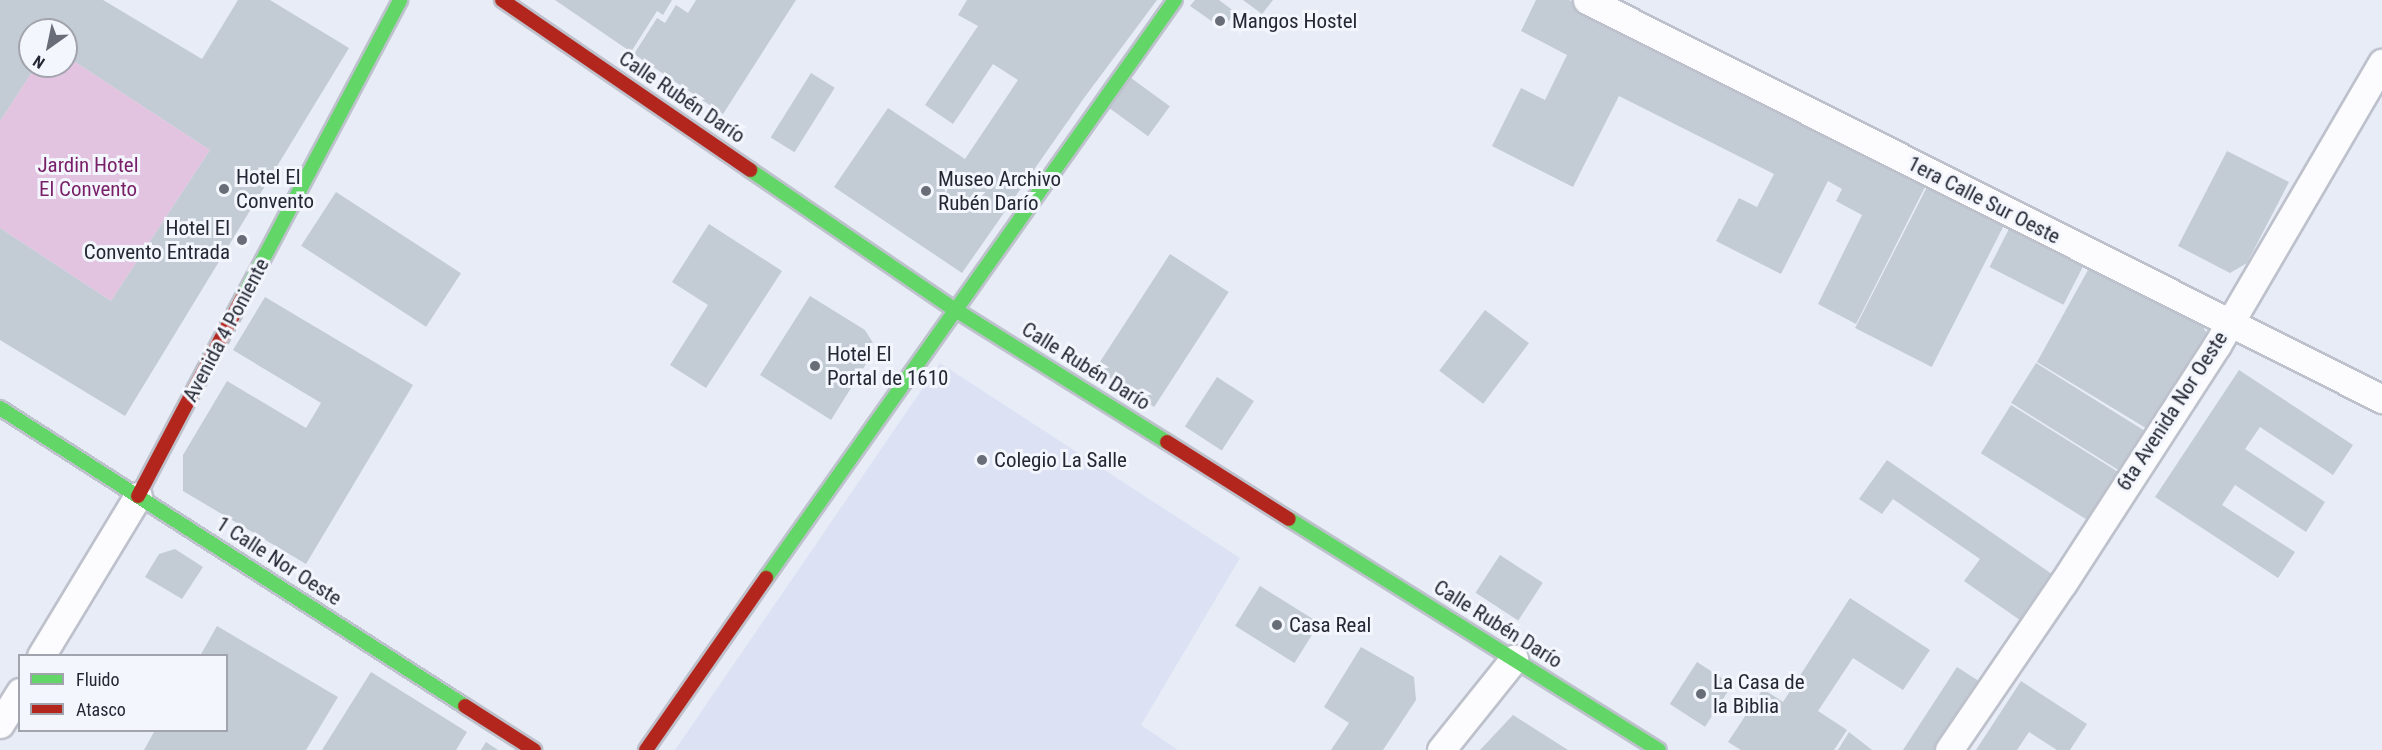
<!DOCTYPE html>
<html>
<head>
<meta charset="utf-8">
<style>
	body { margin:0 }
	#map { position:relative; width:2382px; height:750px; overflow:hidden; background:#e8ecf7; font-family:"Roboto Condensed",sans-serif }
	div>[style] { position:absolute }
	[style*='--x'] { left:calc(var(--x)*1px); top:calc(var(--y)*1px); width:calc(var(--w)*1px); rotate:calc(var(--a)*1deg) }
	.built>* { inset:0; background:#dce2f4 }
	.green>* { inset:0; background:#e2c4e1 }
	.building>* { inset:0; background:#c3cbd4; transform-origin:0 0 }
	.roads { filter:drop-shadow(2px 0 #bdc1cb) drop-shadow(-2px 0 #bdc1cb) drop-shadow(0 2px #bdc1cb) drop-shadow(0 -2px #bdc1cb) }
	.street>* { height:27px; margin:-13.5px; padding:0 13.5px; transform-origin:13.5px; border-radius:13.5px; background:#fcfcfe }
	.fast>* { height:14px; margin:-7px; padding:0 7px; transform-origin:7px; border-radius:7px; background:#63d668 }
	.jam>* { height:14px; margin:-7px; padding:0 7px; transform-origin:7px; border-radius:7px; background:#b3261e }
	.dots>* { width:16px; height:16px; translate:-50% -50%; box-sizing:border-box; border:3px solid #f4f6fd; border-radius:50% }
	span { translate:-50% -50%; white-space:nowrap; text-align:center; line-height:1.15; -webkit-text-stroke:6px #f4f6fd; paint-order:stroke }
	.poi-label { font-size:21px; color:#242834 }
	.left { translate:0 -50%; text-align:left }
	.right { translate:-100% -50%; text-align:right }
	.street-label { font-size:21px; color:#242834 }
	.park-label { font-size:21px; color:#781f67 }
	.legend { position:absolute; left:18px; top:654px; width:210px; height:78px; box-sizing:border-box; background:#f4f6fd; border:2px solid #a1a4ad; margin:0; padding:8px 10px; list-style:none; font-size:18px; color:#242834 }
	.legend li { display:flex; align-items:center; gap:12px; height:30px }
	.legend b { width:30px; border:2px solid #a1a4ad }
	.north { position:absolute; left:18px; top:18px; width:60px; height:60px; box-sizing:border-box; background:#f4f6fd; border:2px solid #a1a4ad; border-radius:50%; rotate:213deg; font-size:16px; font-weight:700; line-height:24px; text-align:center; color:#242834 }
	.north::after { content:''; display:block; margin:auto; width:21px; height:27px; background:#696d78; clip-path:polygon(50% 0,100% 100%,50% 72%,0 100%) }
</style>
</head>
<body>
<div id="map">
	<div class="built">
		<i style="clip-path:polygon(940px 363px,1240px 558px,1141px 725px,1178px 750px,675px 750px)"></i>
	</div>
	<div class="green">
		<i style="clip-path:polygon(66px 56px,210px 150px,111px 301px,0 228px,0 121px,36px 66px,66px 66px)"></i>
	</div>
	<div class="building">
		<i style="clip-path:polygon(0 0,103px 0,202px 59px,238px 0,270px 0,349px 48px,125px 416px,0 340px,0 228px,111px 301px,210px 150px,66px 56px,66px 30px,30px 30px,30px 66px,36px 66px,0 121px)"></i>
		<i style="clip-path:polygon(555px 0,672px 0,663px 15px,657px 11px,631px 52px)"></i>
		<i style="clip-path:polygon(696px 0,796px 0,723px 114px,634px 54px,657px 18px,665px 23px,676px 5px,688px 13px)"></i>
		<i style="clip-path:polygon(967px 0,1157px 0,1084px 98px,962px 273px,834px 187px,888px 108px,965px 159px,1018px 80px,993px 64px,953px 124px,925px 105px,978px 26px,958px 15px)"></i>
		<i style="clip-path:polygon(1195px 0,1219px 0,1235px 12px,1223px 29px,1190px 6px)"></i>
		<i style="clip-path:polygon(1243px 0,1273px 0,1262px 14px)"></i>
		<i style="clip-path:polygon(1536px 0,1569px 0,1928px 181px,1856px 324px,1818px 304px,1862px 215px,1836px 201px,1842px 189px,1828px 181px,1781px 274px,1716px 241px,1739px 198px,1757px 207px,1774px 174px,1619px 96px,1573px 187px,1492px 146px,1521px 88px,1545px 100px,1567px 55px,1521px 31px)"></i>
		<i style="left:811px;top:73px;width:28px;height:76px;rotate:32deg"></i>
		<i style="left:1131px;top:78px;width:48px;height:37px;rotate:36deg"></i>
		<i style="clip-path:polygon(2227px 151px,2289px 182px,2247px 263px,2230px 273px,2178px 246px)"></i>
		<i style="left:1930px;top:181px;width:86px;height:165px;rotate:27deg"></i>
		<i style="left:336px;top:192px;width:149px;height:64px;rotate:33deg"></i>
		<i style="left:2014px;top:219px;width:83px;height:54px;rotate:27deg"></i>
		<i style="clip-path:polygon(709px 224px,782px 271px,706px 388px,670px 365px,708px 305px,672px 282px)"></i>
		<i style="left:1170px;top:254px;width:70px;height:137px;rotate:33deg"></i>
		<i style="clip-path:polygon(2093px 261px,2192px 310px,2212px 341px,2154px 433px,2037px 362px)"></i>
		<i style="clip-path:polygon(810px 296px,865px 330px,873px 343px,871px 356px,831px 420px,760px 375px)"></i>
		<i style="clip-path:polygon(265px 297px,413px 385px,306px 564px,183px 491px,183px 455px,227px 381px,306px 428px,321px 403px,233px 350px)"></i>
		<i style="left:1485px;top:310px;width:55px;height:76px;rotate:37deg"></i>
		<i style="left:2036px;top:363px;width:135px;height:47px;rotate:32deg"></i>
		<i style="clip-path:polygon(2239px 370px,2353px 445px,2333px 475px,2260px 427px,2245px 449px,2325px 502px,2306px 532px,2235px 485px,2222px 505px,2295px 552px,2278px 578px,2155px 497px)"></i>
		<i style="left:1217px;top:377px;width:44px;height:59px;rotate:33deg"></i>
		<i style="left:2011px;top:405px;width:133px;height:57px;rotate:32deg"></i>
		<i style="clip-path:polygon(1887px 460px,2059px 579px,2027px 625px,1964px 581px,1980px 559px,1893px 499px,1882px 514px,1859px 499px)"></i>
		<i style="clip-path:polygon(175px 549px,203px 567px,182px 599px,145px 577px,159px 554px)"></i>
		<i style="left:1500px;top:555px;width:51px;height:45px;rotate:33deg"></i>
		<i style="left:1260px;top:586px;width:70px;height:47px;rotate:32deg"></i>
		<i style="clip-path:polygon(1850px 598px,1930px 650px,1903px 690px,1853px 658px,1818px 711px,1847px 730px,1834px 750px,1741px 750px,1728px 742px,1763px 689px,1783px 702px)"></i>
		<i style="clip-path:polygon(217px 626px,338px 697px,306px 750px,144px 750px,155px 730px,226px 730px,226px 656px,200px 656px)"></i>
		<i style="clip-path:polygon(1361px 647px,1414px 677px,1416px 700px,1383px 750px,1331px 750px,1349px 723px,1324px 707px)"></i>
		<i style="left:1697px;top:662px;width:42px;height:50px;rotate:33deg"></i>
		<i style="clip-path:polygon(1957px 667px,1985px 685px,1943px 750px,1903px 750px)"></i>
		<i style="clip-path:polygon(371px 672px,467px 732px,456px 750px,322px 750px)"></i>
		<i style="clip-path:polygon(2021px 681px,2087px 724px,2070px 750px,2057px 750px,2029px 732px,2017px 750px,1976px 750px)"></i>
		<i style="clip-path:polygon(1513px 715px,1568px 750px,1480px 750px)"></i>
		<i style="clip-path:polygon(1849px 732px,1872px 750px,1838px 750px)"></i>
		<i style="clip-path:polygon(486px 742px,498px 750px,481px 750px)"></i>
	</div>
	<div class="roads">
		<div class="street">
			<i style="--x:1587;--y:0;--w:890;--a:26.65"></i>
			<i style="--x:41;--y:656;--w:187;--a:-58.8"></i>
			<i style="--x:0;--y:724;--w:38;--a:-58"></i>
			<i style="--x:1441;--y:750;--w:117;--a:-51.3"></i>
			<i style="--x:1949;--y:750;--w:202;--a:-55.7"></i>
			<i style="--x:2063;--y:583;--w:283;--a:-57.1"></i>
			<i style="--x:2217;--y:345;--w:327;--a:-59.7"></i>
		</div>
		<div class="fast">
			<i style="--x:750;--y:170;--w:247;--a:34.3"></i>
			<i style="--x:954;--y:309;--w:251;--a:32"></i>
			<i style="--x:242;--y:299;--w:338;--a:-62.1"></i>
			<i style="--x:0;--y:408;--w:552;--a:32.65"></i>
			<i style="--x:1289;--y:519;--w:436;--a:32"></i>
			<i style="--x:766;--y:578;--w:708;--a:-54.72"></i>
		</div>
		<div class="jam">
			<i style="--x:502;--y:0;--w:301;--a:34.4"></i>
			<i style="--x:1167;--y:442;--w:144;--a:32.3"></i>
			<i style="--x:138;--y:496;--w:223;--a:-62.2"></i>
			<i style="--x:465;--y:706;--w:82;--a:32.5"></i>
			<i style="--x:646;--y:750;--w:210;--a:-55.1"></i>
		</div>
	</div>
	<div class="dots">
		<i style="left:1220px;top:21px;background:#696d78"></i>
		<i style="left:224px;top:189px;background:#696d78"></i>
		<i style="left:926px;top:191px;background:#696d78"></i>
		<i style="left:242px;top:240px;background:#696d78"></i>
		<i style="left:815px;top:366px;background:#696d78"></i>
		<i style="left:982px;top:460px;background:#696d78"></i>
		<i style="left:1277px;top:625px;background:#696d78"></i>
		<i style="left:1701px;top:694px;background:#696d78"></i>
	</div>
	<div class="poi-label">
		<span class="left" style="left:1232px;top:21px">Mangos Hostel</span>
		<span class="left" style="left:236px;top:189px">Hotel El<br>Convento</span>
		<span class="left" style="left:938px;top:191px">Museo Archivo<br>Rubén Darío</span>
		<span class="right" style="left:230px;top:240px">Hotel El<br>Convento Entrada</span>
		<span class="left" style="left:827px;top:366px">Hotel El<br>Portal de 1610</span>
		<span class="left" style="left:994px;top:460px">Colegio La Salle</span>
		<span class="left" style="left:1289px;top:625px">Casa Real</span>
		<span class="left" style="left:1713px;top:694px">La Casa de<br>la Biblia</span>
	</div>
	<div class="street-label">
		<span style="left:682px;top:97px;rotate:34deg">Calle Rubén Darío</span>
		<span style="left:1984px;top:200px;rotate:27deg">1era Calle Sur Oeste</span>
		<span style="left:226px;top:330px;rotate:-62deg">Avenida 4 Poniente</span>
		<span style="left:1086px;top:366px;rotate:32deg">Calle Rubén Darío</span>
		<span style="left:2172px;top:411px;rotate:-57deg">6ta Avenida Nor Oeste</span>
		<span style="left:279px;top:561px;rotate:33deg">1 Calle Nor Oeste</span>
		<span style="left:1498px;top:624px;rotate:32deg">Calle Rubén Darío</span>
	</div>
	<div class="park-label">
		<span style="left:88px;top:177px">Jardin Hotel<br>El Convento</span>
	</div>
	<ul class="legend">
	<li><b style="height:8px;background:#63d668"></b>Fluido</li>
	<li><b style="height:8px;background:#b3261e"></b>Atasco</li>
	</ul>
	<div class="north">N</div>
</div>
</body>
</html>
